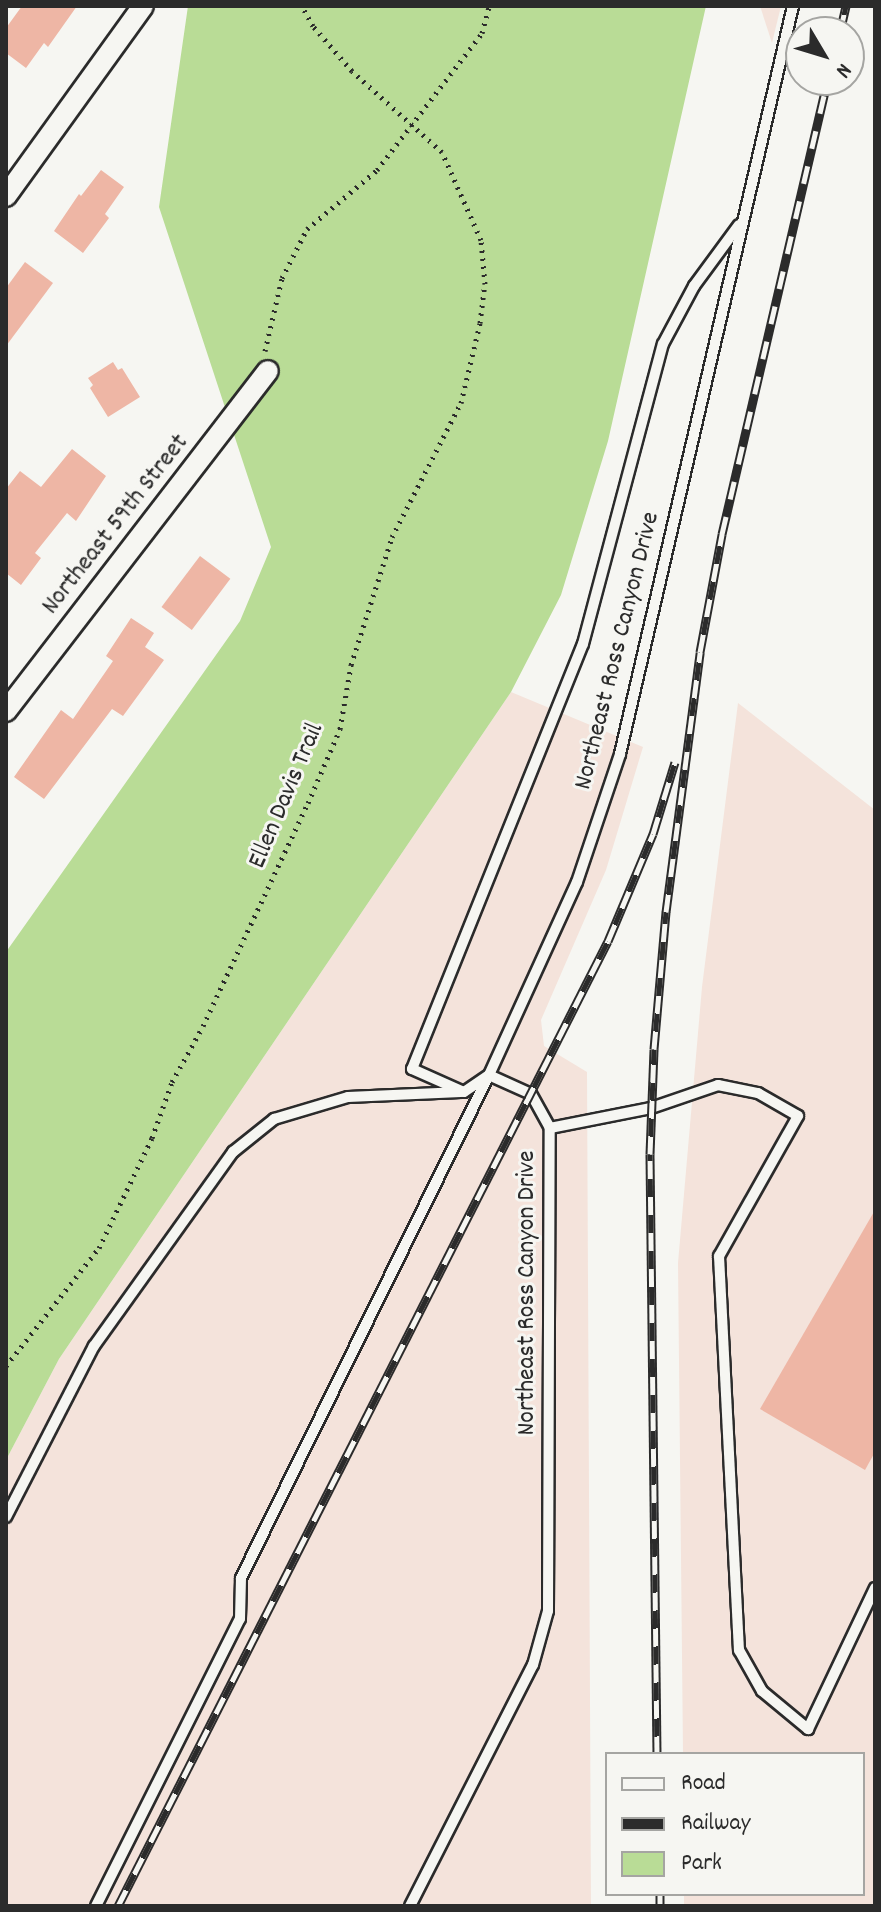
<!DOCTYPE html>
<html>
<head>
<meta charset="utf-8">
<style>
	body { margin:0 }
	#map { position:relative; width:881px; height:1912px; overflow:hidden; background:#f6f6f2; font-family:Dekko,sans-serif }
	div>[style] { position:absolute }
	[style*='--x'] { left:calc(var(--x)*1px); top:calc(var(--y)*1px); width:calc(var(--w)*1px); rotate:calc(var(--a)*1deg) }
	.built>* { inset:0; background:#f4e3db }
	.green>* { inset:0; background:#b9dc96 }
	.building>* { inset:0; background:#eeb6a5; transform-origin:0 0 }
	.path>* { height:5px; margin-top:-2.5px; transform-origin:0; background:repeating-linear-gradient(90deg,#2b2b2b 0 2px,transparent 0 8px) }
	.roads { filter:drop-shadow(2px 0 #2b2b2b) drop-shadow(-2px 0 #2b2b2b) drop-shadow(0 2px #2b2b2b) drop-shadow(0 -2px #2b2b2b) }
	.service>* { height:10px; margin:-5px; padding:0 5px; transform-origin:5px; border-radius:5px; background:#f6f6f2 }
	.minor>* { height:20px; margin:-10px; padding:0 10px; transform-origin:10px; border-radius:10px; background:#f6f6f2 }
	.rail>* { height:9px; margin-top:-4.5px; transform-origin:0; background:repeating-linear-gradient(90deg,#f6f6f2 0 18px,#2b2b2b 0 36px); box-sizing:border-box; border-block:2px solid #2b2b2b }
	span { translate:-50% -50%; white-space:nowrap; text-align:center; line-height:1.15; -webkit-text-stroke:6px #f6f6f2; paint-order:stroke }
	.street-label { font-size:26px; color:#2b2b2b }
	.frame { position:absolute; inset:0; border:8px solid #2b2b2b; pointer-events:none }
	.legend { position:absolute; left:605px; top:1752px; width:260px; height:144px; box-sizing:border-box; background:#f6f6f2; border:2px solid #a5a5a2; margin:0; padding:10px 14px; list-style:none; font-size:24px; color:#2b2b2b }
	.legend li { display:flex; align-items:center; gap:16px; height:40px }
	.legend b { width:40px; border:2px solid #a5a5a2 }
	.north { position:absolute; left:785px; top:16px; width:80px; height:80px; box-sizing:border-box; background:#f6f6f2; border:2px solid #a5a5a2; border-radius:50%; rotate:128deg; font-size:22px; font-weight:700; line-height:32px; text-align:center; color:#2b2b2b }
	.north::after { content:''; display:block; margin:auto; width:28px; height:36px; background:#2b2b2b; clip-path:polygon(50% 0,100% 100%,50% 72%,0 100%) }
</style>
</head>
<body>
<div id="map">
	<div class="built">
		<i style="clip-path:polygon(760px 6px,781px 6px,772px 43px)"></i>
		<i style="clip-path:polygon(511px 692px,643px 747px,606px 870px,541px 1020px,544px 1046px,587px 1072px,591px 1906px,6px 1906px,6px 1460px,59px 1359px)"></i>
		<i style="clip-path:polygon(738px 703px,875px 810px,875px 1906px,684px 1906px,684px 1894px,863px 1894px,863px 1754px,683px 1754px,678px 1263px,702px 987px)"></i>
	</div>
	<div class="green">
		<i style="clip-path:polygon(188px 6px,706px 6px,608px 441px,561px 595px,511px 692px,59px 1359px,6px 1460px,6px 952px,240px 621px,271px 547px,159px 207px)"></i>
	</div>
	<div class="building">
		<i style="clip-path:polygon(22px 6px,77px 6px,48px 47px,44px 43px,26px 68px,6px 53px,6px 28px)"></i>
		<i style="clip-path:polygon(101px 170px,124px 187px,105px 214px,109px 218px,83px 253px,54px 231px,79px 194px,81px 196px)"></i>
		<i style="clip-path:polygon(25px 262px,53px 283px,6px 346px,6px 288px)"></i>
		<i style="clip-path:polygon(113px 362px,118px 370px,122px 368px,140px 397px,108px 417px,90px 388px,93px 385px,88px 378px)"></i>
		<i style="clip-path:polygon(72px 449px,106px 476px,76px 521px,67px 513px,35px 553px,41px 558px,21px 585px,6px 573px,6px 489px,20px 471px,41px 487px)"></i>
		<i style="left:200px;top:556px;width:38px;height:64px;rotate:37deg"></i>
		<i style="clip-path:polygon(131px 618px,154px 633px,145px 647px,164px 660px,123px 716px,112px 709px,44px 799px,14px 777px,61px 710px,73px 719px,113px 661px,106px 656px)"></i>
		<i style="clip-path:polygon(875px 1210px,875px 1452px,865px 1470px,760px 1409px)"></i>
	</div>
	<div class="path">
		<i style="--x:265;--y:351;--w:75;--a:-76.9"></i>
		<i style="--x:282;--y:278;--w:55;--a:-63"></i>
		<i style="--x:307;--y:229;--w:92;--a:-40.1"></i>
		<i style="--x:377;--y:170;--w:173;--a:-52.5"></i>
		<i style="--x:482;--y:33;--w:28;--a:-75"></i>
		<i style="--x:6;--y:1366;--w:150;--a:-51.8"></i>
		<i style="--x:99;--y:1248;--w:122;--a:-64.3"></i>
		<i style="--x:152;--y:1138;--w:59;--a:-70.3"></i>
		<i style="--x:172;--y:1082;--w:64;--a:-61"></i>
		<i style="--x:203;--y:1026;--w:246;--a:-64.8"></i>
		<i style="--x:308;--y:803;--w:81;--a:-66.6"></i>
		<i style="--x:340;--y:729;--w:65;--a:-80.2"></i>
		<i style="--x:351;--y:665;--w:134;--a:-72.2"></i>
		<i style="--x:392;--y:537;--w:151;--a:-62.8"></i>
		<i style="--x:461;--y:403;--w:82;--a:-76.6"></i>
		<i style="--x:480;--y:323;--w:39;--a:-83"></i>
		<i style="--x:485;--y:284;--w:44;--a:-95.2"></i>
		<i style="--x:481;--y:240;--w:96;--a:-113.9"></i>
		<i style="--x:442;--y:152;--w:121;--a:-138"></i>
		<i style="--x:352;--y:71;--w:60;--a:-130.9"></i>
		<i style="--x:313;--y:26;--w:23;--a:-119"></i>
	</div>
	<div class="roads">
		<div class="service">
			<i style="--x:489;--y:1075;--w:30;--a:146"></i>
			<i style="--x:464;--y:1092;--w:57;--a:-156.1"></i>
			<i style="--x:412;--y:1069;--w:458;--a:-68.1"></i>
			<i style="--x:583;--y:644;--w:310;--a:-75.1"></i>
			<i style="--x:663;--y:344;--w:66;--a:-61.9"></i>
			<i style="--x:694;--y:286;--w:76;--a:-53.6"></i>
			<i style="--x:550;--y:1128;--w:103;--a:-11.2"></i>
			<i style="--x:651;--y:1108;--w:71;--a:-18.9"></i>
			<i style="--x:718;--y:1085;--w:41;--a:11.3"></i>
			<i style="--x:758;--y:1093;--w:46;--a:29.9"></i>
			<i style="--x:798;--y:1116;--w:161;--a:119.4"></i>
			<i style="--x:719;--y:1256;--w:395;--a:87.1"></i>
			<i style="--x:739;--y:1650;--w:47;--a:60.7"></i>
			<i style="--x:762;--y:1691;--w:60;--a:39.6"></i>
			<i style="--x:808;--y:1729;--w:156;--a:-64.6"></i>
			<i style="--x:6;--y:1517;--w:192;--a:-62.8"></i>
			<i style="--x:94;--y:1346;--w:239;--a:-54.4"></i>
			<i style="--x:233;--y:1152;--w:53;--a:-38.8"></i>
			<i style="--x:274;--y:1119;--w:77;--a:-16.6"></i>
			<i style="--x:348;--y:1097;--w:113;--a:-2.5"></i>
			<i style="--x:96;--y:1906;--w:321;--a:-63.4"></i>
			<i style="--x:240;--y:1619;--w:41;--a:-88.6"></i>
			<i style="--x:241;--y:1578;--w:559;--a:-63.76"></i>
			<i style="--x:410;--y:1906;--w:271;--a:-63"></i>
			<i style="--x:533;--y:1665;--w:56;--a:-74.5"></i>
			<i style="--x:548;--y:1611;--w:483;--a:-89.8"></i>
			<i style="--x:550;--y:1128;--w:39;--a:-119"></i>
			<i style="--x:531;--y:1094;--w:46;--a:-155.7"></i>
			<i style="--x:489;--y:1075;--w:212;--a:-65.5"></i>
			<i style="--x:577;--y:882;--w:135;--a:-71.4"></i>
			<i style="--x:620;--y:754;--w:768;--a:-76.98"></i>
		</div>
		<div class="minor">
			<i style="--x:6;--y:196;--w:234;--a:-54.2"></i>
			<i style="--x:6;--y:711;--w:429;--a:-52.4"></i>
		</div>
	</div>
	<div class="rail">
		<i style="--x:840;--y:32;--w:27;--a:-77"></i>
		<i style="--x:657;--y:1754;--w:600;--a:-90.67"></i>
		<i style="--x:650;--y:1154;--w:105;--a:-87.8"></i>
		<i style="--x:654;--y:1049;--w:138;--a:-85"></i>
		<i style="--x:666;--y:912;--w:262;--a:-82.5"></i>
		<i style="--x:700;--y:652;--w:120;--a:-79.4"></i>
		<i style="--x:722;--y:534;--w:466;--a:-76.9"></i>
		<i style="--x:660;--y:1894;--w:12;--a:90"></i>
		<i style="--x:118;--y:1906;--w:1082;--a:-63.08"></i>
		<i style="--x:608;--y:941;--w:116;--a:-67.2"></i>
		<i style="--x:653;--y:834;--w:75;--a:-73"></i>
	</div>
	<div class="street-label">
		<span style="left:116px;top:525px;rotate:-52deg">Northeast 59th Street</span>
		<span style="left:618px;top:651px;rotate:-76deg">Northeast Ross Canyon Drive</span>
		<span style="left:287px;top:796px;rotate:-67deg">Ellen Davis Trail</span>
		<span style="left:528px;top:1293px;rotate:-90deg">Northeast Ross Canyon Drive</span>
	</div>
	<div class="frame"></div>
	<ul class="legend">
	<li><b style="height:10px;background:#f6f6f2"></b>Road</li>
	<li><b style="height:10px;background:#2b2b2b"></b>Railway</li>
	<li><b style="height:22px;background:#b9dc96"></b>Park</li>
	</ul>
	<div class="north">N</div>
</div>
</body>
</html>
